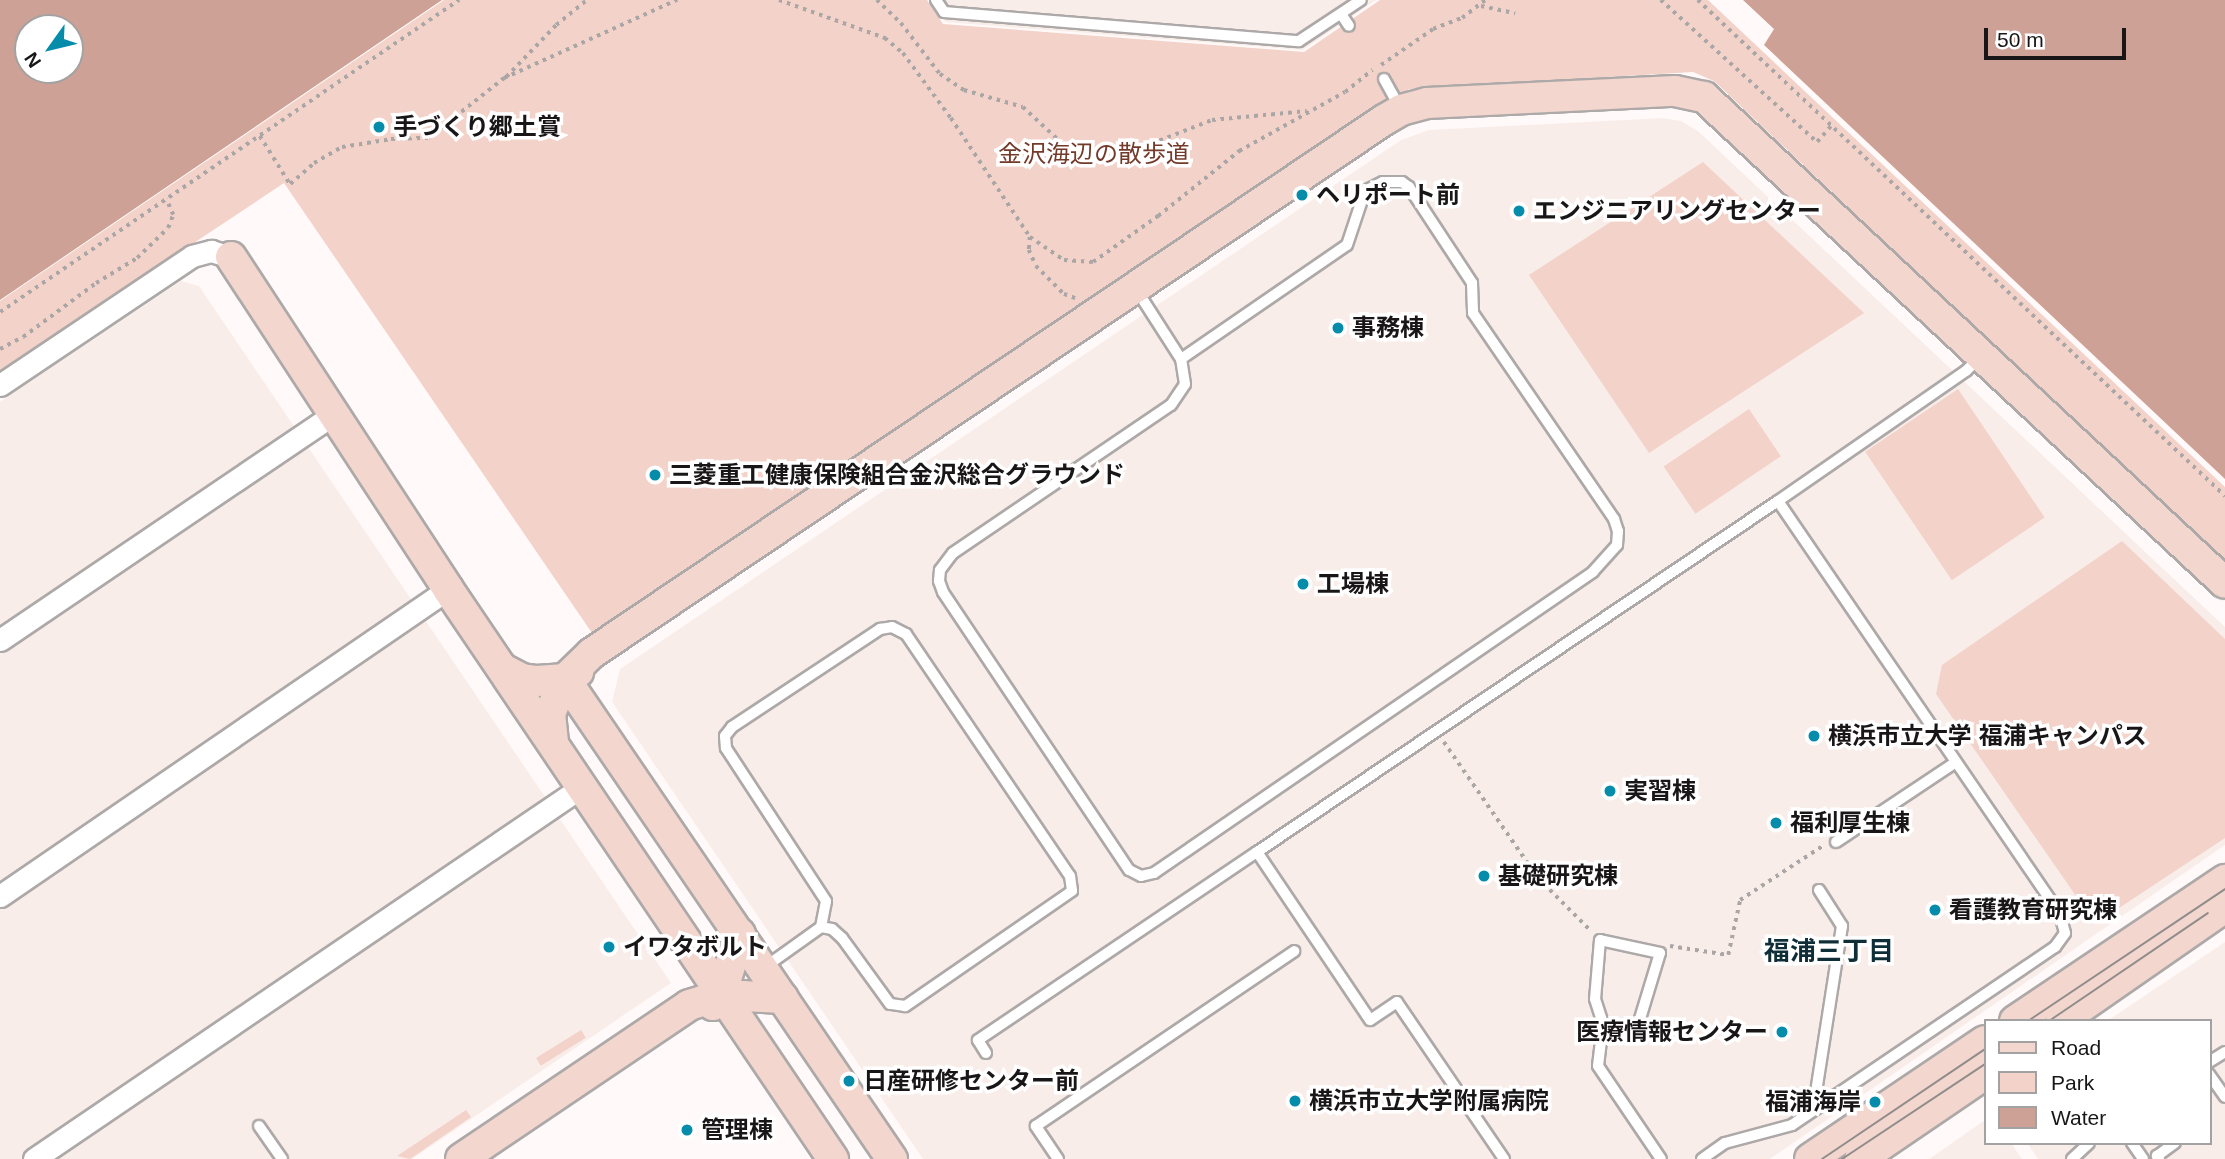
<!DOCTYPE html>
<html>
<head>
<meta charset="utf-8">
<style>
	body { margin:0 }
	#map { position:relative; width:2225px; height:1159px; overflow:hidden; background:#fffaf9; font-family:Helvetica,"Noto Sans JP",sans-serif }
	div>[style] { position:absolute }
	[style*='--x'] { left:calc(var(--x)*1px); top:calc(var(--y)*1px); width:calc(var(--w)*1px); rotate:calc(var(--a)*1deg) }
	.built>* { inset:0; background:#f9ede9 }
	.green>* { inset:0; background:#f3d2c9; transform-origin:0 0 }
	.water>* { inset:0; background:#cda195 }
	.path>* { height:3.5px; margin-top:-1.75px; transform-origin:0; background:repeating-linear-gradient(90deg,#aaa6a5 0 3.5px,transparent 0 8.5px) }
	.roads { filter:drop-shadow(2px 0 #ada9a8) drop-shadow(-2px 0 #ada9a8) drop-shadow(0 2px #ada9a8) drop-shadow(0 -2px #ada9a8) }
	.lane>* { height:10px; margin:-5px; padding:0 5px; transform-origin:5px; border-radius:5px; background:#fff }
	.street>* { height:21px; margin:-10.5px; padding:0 10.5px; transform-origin:10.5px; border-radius:10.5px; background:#fff }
	.secondary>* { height:30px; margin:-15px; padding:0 15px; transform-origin:15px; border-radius:15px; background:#f3d6ce }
	.tram>* { height:2px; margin:-1px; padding:0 1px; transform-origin:1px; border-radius:1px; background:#908c8c }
	.dots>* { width:19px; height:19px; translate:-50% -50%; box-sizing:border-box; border:4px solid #fff; border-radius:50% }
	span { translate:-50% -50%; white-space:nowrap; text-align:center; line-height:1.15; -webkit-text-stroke:7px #fff; paint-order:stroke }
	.poi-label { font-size:24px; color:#181616; font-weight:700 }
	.left { translate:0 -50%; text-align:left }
	.right { translate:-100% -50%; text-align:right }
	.park-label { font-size:24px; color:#733929 }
	.neighbourhood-label { font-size:26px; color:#102e38; font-weight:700 }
	.legend { position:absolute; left:1984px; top:1019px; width:228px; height:126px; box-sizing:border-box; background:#fff; border:2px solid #a3a2a2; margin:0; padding:9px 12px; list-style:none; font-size:21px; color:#181616 }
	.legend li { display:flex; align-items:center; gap:14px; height:35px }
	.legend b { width:35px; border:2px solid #a3a2a2 }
	.north { position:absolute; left:14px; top:14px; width:70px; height:70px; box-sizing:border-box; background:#fff; border:2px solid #a3a2a2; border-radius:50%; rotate:236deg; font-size:19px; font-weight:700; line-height:28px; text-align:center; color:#181616 }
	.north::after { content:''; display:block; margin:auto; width:24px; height:32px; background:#058cab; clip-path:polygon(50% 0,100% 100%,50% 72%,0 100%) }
	.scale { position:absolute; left:1984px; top:28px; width:142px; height:32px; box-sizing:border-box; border:4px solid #181616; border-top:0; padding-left:9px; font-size:21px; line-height:24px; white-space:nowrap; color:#181616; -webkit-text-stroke:5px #fff; paint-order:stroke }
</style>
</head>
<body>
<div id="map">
	<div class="built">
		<i style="clip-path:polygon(930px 0,1376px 0,1303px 50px,945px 22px)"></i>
		<i style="clip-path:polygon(1663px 118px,1681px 121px,1698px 131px,2225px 627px,2225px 845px,1770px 1159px,923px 1159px,612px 702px,620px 669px,1401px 140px,1429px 130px)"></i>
		<i style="clip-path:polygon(181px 281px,199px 286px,671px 983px,412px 1159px,0 1159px,0 402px)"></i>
		<i style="clip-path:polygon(2225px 942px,2225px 1159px,2038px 1159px,2027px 1143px,2209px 1143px,2209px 1021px,2107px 1021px)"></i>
		<i style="clip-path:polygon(1985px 1120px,1985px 1143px,2011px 1143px,2022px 1159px,1929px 1159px)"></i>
	</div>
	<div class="green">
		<i style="clip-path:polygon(444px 0,927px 0,943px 24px,1304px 52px,1380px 0,1708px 0,2225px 487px,2225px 562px,1714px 81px,1693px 72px,1409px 89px,1062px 317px,592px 633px,284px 183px,0 372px,0 301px)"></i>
		<i style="clip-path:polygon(1703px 162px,1864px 313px,1649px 453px,1529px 275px)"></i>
		<i style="left:1958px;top:389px;width:155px;height:112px;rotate:56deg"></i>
		<i style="left:1749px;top:409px;width:57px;height:103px;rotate:56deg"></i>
		<i style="clip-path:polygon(2122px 541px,2225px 639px,2225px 838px,2110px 914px,2085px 909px,1936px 694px,1942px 665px)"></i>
		<i style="left:581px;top:1030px;width:9px;height:53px;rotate:58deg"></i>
		<i style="clip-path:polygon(466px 1110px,471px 1117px,410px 1159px,397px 1156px)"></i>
	</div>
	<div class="water">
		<i style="clip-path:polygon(evenodd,0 0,442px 0,0 300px,0 0,28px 28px,70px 28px,70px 70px,28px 70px,28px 28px)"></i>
		<i style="clip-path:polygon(1743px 0,2225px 0,2225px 479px,1764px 45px,1774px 29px)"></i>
	</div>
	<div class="path">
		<i style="--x:779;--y:0;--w:113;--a:19.7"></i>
		<i style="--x:885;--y:38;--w:23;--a:40"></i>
		<i style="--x:903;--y:53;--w:81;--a:53.6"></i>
		<i style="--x:951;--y:118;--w:143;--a:56.4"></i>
		<i style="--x:1030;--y:237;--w:41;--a:34.1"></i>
		<i style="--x:1064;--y:260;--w:29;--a:4"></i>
		<i style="--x:1093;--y:262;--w:80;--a:-35.3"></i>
		<i style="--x:1158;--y:216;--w:104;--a:-38.7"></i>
		<i style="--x:1239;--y:151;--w:121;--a:-29.1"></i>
		<i style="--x:1345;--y:92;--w:35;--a:-39"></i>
		<i style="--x:877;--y:0;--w:33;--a:44"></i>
		<i style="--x:901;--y:23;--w:64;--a:52.6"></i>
		<i style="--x:940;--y:74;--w:29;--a:34"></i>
		<i style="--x:964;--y:90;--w:61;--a:16.1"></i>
		<i style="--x:1023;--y:107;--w:54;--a:42.8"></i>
		<i style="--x:1063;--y:144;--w:27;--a:22"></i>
		<i style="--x:1088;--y:154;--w:32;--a:4"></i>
		<i style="--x:1120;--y:156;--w:99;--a:-21.4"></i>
		<i style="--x:1212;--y:120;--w:95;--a:-5.4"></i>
		<i style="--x:1661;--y:0;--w:211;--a:42.3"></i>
		<i style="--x:1817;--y:142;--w:23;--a:-49"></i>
		<i style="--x:1698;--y:0;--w:724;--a:43.26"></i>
		<i style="--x:1481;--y:6;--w:35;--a:12"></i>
		<i style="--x:1381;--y:65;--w:63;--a:-34.7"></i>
		<i style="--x:1433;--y:29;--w:31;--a:-21"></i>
		<i style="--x:1462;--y:18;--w:29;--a:-38"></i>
		<i style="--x:506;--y:77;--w:72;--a:-46.1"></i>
		<i style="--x:556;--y:25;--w:40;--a:-39"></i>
		<i style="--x:260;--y:136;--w:57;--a:58"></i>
		<i style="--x:290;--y:184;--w:32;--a:-41"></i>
		<i style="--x:314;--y:163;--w:32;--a:-30"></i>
		<i style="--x:342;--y:147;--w:50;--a:-9.3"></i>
		<i style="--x:391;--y:139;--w:37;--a:-2"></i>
		<i style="--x:428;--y:138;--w:97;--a:-38.3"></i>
		<i style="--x:504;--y:78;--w:190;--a:-24.3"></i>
		<i style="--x:1030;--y:237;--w:13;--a:94"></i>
		<i style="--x:1029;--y:250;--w:17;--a:66"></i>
		<i style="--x:1036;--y:266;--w:40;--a:45"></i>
		<i style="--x:1064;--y:294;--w:12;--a:20"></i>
		<i style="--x:0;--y:312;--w:555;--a:-34.21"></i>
		<i style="--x:0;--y:349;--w:26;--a:-28"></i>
		<i style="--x:23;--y:337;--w:91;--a:-36.5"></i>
		<i style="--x:96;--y:283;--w:48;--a:-31.4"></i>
		<i style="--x:137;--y:258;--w:43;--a:-44.1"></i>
		<i style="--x:168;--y:228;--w:14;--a:-69"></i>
		<i style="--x:173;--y:215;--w:17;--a:-114"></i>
		<i style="--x:1444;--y:742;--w:165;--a:55.3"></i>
		<i style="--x:1538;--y:878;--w:75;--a:45"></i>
		<i style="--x:1670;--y:946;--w:59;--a:8.8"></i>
		<i style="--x:1728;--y:955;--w:56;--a:-77.7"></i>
		<i style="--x:1740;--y:900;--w:100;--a:-33.2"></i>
	</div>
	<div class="roads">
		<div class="lane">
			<i style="--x:936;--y:0;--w:14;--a:56"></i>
			<i style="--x:944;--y:12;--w:356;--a:4.7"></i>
			<i style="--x:1299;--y:41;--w:74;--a:-33.5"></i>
			<i style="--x:1341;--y:14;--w:14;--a:56"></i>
			<i style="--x:1384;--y:79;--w:33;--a:61"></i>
			<i style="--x:1136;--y:289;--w:83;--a:57.3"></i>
			<i style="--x:1181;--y:359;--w:201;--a:-34.5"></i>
			<i style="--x:1347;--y:245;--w:57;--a:-71.6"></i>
			<i style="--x:1365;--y:191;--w:20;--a:-27"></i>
			<i style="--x:1383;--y:182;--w:19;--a:0"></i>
			<i style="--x:1402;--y:182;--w:9;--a:36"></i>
			<i style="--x:1409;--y:187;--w:115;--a:56.7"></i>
			<i style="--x:1472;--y:283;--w:30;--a:88"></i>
			<i style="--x:1473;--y:313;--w:250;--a:55.6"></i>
			<i style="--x:1614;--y:519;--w:13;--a:72"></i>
			<i style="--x:1618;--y:531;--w:14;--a:94"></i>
			<i style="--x:1617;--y:545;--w:36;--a:132"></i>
			<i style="--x:1593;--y:572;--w:532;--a:145.56"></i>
			<i style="--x:1154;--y:873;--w:13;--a:167"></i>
			<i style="--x:1141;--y:876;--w:13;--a:-153"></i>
			<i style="--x:1129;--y:870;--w:334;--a:-123.8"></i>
			<i style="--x:943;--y:592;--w:12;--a:-110"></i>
			<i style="--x:939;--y:581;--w:11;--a:-85"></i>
			<i style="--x:940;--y:570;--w:21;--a:-53"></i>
			<i style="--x:953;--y:553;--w:263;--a:-34.2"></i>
			<i style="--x:1171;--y:405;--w:25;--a:-56"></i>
			<i style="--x:1185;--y:384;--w:25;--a:-99"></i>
			<i style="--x:1836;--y:842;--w:144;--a:-33.7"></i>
			<i style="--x:1819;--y:890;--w:43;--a:57.4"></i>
			<i style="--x:1842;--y:926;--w:168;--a:98.9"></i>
			<i style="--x:1816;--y:1092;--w:14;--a:54"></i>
			<i style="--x:765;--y:967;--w:69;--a:-35.5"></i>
			<i style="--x:821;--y:927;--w:26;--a:-79"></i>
			<i style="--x:826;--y:901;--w:183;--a:-123.2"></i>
			<i style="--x:726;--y:748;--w:12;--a:-95"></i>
			<i style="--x:725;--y:736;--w:11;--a:-52"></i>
			<i style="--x:732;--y:727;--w:178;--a:-33.5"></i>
			<i style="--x:880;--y:629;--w:12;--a:-9"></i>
			<i style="--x:892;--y:627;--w:16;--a:27"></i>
			<i style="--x:906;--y:634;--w:292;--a:55.9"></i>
			<i style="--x:1070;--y:876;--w:15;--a:82"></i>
			<i style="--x:1072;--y:891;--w:203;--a:145.4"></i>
			<i style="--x:905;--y:1006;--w:15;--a:-172"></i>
			<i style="--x:890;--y:1004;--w:82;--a:-126"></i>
			<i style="--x:842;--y:938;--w:13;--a:-138"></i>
			<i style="--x:832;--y:929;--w:11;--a:-170"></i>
			<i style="--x:1603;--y:1031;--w:15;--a:16"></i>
			<i style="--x:1617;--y:1035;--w:15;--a:-20"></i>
			<i style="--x:1631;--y:1030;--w:11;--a:-45"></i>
			<i style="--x:1639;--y:1022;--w:72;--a:-73.1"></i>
			<i style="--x:1660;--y:953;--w:61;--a:-167.8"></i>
			<i style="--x:1600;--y:940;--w:59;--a:94.8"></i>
			<i style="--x:1595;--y:999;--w:26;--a:72"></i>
			<i style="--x:1603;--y:1024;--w:42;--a:96.8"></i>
			<i style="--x:1598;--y:1066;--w:112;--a:55.9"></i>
			<i style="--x:986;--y:1053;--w:15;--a:-122"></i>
			<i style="--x:978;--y:1040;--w:336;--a:-34"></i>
			<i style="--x:2209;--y:1062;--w:19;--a:-32"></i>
			<i style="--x:2209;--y:1074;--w:28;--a:55"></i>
			<i style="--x:259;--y:1126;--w:40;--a:55.1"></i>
			<i style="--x:2132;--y:1143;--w:19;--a:55"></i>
			<i style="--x:1058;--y:1159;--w:40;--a:-124"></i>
			<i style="--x:1036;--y:1126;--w:312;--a:-34.1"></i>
			<i style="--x:1504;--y:1159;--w:190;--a:-124.3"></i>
			<i style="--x:1397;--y:1002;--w:32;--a:146"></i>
			<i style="--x:1370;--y:1020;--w:202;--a:-123.9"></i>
			<i style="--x:1257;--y:852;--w:628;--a:-33.97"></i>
			<i style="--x:1778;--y:501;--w:229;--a:-34.7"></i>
			<i style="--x:1966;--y:371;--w:21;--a:-45"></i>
			<i style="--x:1702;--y:1159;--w:28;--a:-35"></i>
			<i style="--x:1725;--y:1143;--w:69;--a:-15"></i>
			<i style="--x:1792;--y:1125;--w:318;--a:-34.1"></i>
			<i style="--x:2055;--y:947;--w:17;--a:-54"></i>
			<i style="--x:2065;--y:933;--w:20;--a:-105"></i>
			<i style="--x:2060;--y:914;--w:500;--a:-124.33"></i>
			<i style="--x:2072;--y:1159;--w:23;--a:-43"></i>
			<i style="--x:2159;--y:1159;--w:4;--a:-124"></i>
			<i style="--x:2157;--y:1156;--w:22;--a:-36"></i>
		</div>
		<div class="street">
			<i style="--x:0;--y:385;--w:231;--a:-33.9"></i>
			<i style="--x:192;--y:256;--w:20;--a:-15"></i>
			<i style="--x:211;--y:251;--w:21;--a:17"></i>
			<i style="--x:0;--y:640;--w:401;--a:-34.1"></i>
			<i style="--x:0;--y:896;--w:543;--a:-34.42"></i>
			<i style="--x:34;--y:1159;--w:664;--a:-34.19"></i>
		</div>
		<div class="secondary">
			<i style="--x:231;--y:257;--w:397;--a:56.8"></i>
			<i style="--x:448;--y:589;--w:688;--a:55.96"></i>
			<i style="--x:503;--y:669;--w:21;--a:28"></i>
			<i style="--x:522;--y:679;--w:15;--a:8"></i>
			<i style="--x:537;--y:681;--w:28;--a:-4"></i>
			<i style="--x:565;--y:679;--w:15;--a:-28"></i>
			<i style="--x:565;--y:679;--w:581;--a:55.74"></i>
			<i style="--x:553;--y:742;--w:28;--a:-96"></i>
			<i style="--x:550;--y:714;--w:27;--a:-68"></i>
			<i style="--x:560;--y:689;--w:11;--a:-63"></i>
			<i style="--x:565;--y:679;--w:37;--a:-44"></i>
			<i style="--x:592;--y:653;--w:955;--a:-33.94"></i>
			<i style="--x:1384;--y:120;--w:20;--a:-30"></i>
			<i style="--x:1401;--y:110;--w:27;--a:-15"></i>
			<i style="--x:1427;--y:103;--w:248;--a:-2.8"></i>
			<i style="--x:1675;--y:91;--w:30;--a:12"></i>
			<i style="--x:1704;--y:97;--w:712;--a:43.01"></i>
			<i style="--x:713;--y:1005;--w:13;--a:-51"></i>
			<i style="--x:721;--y:995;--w:64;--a:-72.7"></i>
			<i style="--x:2015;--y:1021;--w:253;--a:-33.9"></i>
			<i style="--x:2061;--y:1021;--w:200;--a:-34.8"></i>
			<i style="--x:461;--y:1159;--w:275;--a:-34"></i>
			<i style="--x:689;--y:1005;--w:34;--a:-17"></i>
			<i style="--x:721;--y:995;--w:62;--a:2.8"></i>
			<i style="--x:1810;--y:1159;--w:211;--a:-34"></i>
			<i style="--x:1860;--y:1159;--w:151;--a:-34.2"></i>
		</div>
	</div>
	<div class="tram">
		<i style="--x:2028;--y:1021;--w:237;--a:-33.8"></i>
		<i style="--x:2049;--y:1021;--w:192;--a:-34.2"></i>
		<i style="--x:1822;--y:1159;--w:197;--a:-34"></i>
		<i style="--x:1842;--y:1159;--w:172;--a:-33.6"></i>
	</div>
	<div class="dots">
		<i style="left:379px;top:127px;background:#058cab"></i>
		<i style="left:1302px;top:195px;background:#058cab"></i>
		<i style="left:1519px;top:211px;background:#058cab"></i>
		<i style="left:1338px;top:328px;background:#058cab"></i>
		<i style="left:655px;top:475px;background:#058cab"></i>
		<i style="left:1303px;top:584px;background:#058cab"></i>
		<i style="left:1814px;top:736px;background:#058cab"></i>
		<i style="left:1610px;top:791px;background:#058cab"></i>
		<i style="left:1776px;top:823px;background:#058cab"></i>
		<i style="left:1484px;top:876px;background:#058cab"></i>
		<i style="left:1935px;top:910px;background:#058cab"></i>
		<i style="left:609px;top:947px;background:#058cab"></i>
		<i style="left:1782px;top:1032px;background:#058cab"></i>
		<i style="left:849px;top:1081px;background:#058cab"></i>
		<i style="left:1295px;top:1101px;background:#058cab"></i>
		<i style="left:1875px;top:1102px;background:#058cab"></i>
		<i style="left:687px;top:1130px;background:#058cab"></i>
	</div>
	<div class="poi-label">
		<span class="left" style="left:393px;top:127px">手づくり郷土賞</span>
		<span class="left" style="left:1316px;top:195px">ヘリポート前</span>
		<span class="left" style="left:1533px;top:211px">エンジニアリングセンター</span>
		<span class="left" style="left:1352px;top:328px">事務棟</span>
		<span class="left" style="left:669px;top:475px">三菱重工健康保険組合金沢総合グラウンド</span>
		<span class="left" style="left:1317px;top:584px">工場棟</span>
		<span class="left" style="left:1828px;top:736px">横浜市立大学 福浦キャンパス</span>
		<span class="left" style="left:1624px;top:791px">実習棟</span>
		<span class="left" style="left:1790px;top:823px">福利厚生棟</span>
		<span class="left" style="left:1498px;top:876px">基礎研究棟</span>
		<span class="left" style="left:1949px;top:910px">看護教育研究棟</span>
		<span class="left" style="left:623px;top:947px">イワタボルト</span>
		<span class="right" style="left:1768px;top:1032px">医療情報センター</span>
		<span class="left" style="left:863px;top:1081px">日産研修センター前</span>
		<span class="left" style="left:1309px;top:1101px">横浜市立大学附属病院</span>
		<span class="right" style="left:1861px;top:1102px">福浦海岸</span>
		<span class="left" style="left:701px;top:1130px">管理棟</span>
	</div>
	<div class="park-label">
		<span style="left:1094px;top:154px">金沢海辺の散歩道</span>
	</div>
	<div class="neighbourhood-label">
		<span style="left:1829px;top:952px">福浦三丁目</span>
	</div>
	<ul class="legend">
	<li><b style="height:9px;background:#f3d6ce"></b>Road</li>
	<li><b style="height:19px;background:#f3d2c9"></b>Park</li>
	<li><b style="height:19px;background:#cda195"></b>Water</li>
	</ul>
	<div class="north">N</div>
	<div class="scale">50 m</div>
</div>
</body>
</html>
